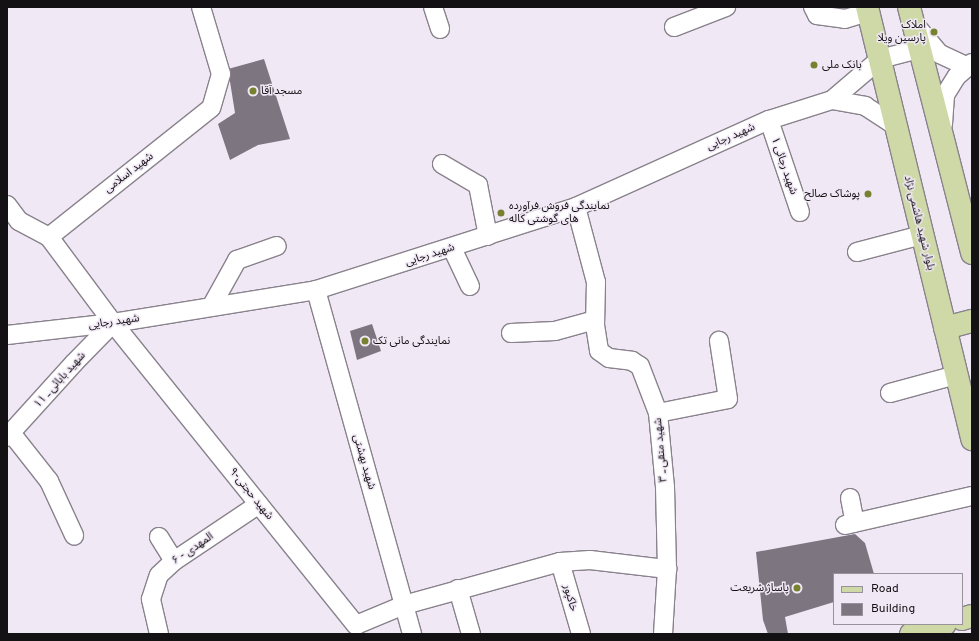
<!DOCTYPE html>
<html>
<head>
<meta charset="utf-8">
<style>
	body { margin:0 }
	#map { position:relative; width:979px; height:641px; overflow:hidden; background:#f0e8f4; font-family:Overpass,"Noto Sans Arabic",sans-serif }
	div>[style] { position:absolute }
	[style*='--x'] { left:calc(var(--x)*1px); top:calc(var(--y)*1px); width:calc(var(--w)*1px); rotate:calc(var(--a)*1deg) }
	.building>* { inset:0; background:#7d7580 }
	.roads { filter:drop-shadow(1px 0 #89828c) drop-shadow(-1px 0 #89828c) drop-shadow(0 1px #89828c) drop-shadow(0 -1px #89828c) }
	.minor>* { height:18px; margin:-9px; padding:0 9px; transform-origin:9px; border-radius:9px; background:#fff }
	.major>* { height:22px; margin:-11px; padding:0 11px; transform-origin:11px; border-radius:11px; background:#cfd8a7 }
	.dots>* { width:11px; height:11px; translate:-50% -50%; box-sizing:border-box; border:2px solid #f0e8f4; border-radius:50% }
	span { translate:-50% -50%; white-space:nowrap; text-align:center; line-height:1.15; -webkit-text-stroke:3px #f0e8f4; paint-order:stroke }
	.poi-label { font-size:11px; color:#141115 }
	.right { translate:-100% -50%; text-align:right }
	.left { translate:0 -50%; text-align:left }
	.street-label { font-size:11px; color:#141115 }
	.frame { position:absolute; inset:0; border:8px solid #141115; pointer-events:none }
	.legend { position:absolute; left:833px; top:573px; width:130px; height:52px; box-sizing:border-box; background:#f0e8f4; border:1px solid #98929b; margin:0; padding:5px 7px; list-style:none; font-size:12px; color:#141115 }
	.legend li { display:flex; align-items:center; gap:8px; height:20px }
	.legend b { width:20px; border:1px solid #98929b }
</style>
</head>
<body>
<div id="map">
	<div class="building">
		<i style="clip-path:polygon(264px 59px,290px 139px,258px 145px,230px 160px,218px 124px,235px 113px,228px 69px)"></i>
		<i style="clip-path:polygon(372px 324px,381px 351px,357px 360px,350px 331px)"></i>
		<i style="clip-path:polygon(855px 534px,865px 543px,874px 574px,834px 574px,834px 602px,785px 617px,788px 634px,768px 634px,763px 620px,756px 552px)"></i>
	</div>
	<div class="roads">
		<div class="minor">
			<i style="--x:201;--y:7;--w:70;--a:73.4"></i>
			<i style="--x:221;--y:74;--w:35;--a:106"></i>
			<i style="--x:211;--y:108;--w:207;--a:141.5"></i>
			<i style="--x:49;--y:237;--w:107;--a:53.3"></i>
			<i style="--x:113;--y:323;--w:388;--a:51.2"></i>
			<i style="--x:356;--y:625;--w:52;--a:-22.6"></i>
			<i style="--x:404;--y:605;--w:162;--a:-15.4"></i>
			<i style="--x:560;--y:562;--w:30;--a:-4"></i>
			<i style="--x:590;--y:560;--w:78;--a:6.7"></i>
			<i style="--x:433;--y:7;--w:23;--a:72"></i>
			<i style="--x:813;--y:7;--w:9;--a:63"></i>
			<i style="--x:817;--y:15;--w:28;--a:8"></i>
			<i style="--x:845;--y:19;--w:24;--a:-17"></i>
			<i style="--x:674;--y:27;--w:56;--a:-21"></i>
			<i style="--x:917;--y:27;--w:35;--a:50"></i>
			<i style="--x:940;--y:54;--w:29;--a:25"></i>
			<i style="--x:832;--y:100;--w:34;--a:10"></i>
			<i style="--x:865;--y:106;--w:37;--a:33"></i>
			<i style="--x:769;--y:120;--w:97;--a:71.4"></i>
			<i style="--x:943;--y:124;--w:29;--a:-86"></i>
			<i style="--x:945;--y:95;--w:22;--a:-58"></i>
			<i style="--x:957;--y:76;--w:20;--a:-41"></i>
			<i style="--x:442;--y:164;--w:42;--a:30.3"></i>
			<i style="--x:478;--y:185;--w:52;--a:78.9"></i>
			<i style="--x:7;--y:205;--w:20;--a:53"></i>
			<i style="--x:19;--y:221;--w:34;--a:28"></i>
			<i style="--x:576;--y:207;--w:78;--a:75.1"></i>
			<i style="--x:596;--y:282;--w:43;--a:91.3"></i>
			<i style="--x:595;--y:325;--w:26;--a:81"></i>
			<i style="--x:599;--y:351;--w:12;--a:35"></i>
			<i style="--x:609;--y:358;--w:23;--a:7"></i>
			<i style="--x:632;--y:361;--w:9;--a:32"></i>
			<i style="--x:640;--y:366;--w:50;--a:69"></i>
			<i style="--x:658;--y:413;--w:74;--a:84.6"></i>
			<i style="--x:665;--y:487;--w:82;--a:88.6"></i>
			<i style="--x:667;--y:569;--w:65;--a:93.5"></i>
			<i style="--x:452;--y:248;--w:42;--a:64.7"></i>
			<i style="--x:857;--y:252;--w:67;--a:-14.7"></i>
			<i style="--x:316;--y:290;--w:357;--a:74.4"></i>
			<i style="--x:211;--y:307;--w:54;--a:-61"></i>
			<i style="--x:237;--y:260;--w:42;--a:-19.3"></i>
			<i style="--x:511;--y:333;--w:44;--a:-2.6"></i>
			<i style="--x:555;--y:331;--w:41;--a:-15.4"></i>
			<i style="--x:7;--y:335;--w:107;--a:-6.5"></i>
			<i style="--x:113;--y:323;--w:206;--a:-9.2"></i>
			<i style="--x:316;--y:290;--w:273;--a:-17.7"></i>
			<i style="--x:576;--y:207;--w:212;--a:-24.3"></i>
			<i style="--x:769;--y:120;--w:66;--a:-17.6"></i>
			<i style="--x:832;--y:100;--w:63;--a:-40.5"></i>
			<i style="--x:880;--y:59;--w:40;--a:-14.4"></i>
			<i style="--x:890;--y:393;--w:68;--a:-15.3"></i>
			<i style="--x:658;--y:413;--w:71;--a:-11.3"></i>
			<i style="--x:728;--y:399;--w:59;--a:-98.8"></i>
			<i style="--x:12;--y:434;--w:60;--a:51.8"></i>
			<i style="--x:49;--y:481;--w:60;--a:65.2"></i>
			<i style="--x:7;--y:437;--w:100;--a:-47.8"></i>
			<i style="--x:74;--y:363;--w:56;--a:-45.7"></i>
			<i style="--x:850;--y:498;--w:25;--a:79"></i>
			<i style="--x:845;--y:525;--w:130;--a:-12.9"></i>
			<i style="--x:159;--y:537;--w:28;--a:58"></i>
			<i style="--x:560;--y:562;--w:75;--a:73.7"></i>
			<i style="--x:458;--y:589;--w:47;--a:73.9"></i>
			<i style="--x:159;--y:634;--w:36;--a:-103"></i>
			<i style="--x:151;--y:599;--w:25;--a:-72"></i>
			<i style="--x:159;--y:575;--w:21;--a:-43"></i>
			<i style="--x:174;--y:561;--w:102;--a:-33.8"></i>
		</div>
		<div class="major">
			<i style="--x:867;--y:7;--w:445;--a:76.3"></i>
			<i style="--x:909;--y:7;--w:254;--a:75.6"></i>
			<i style="--x:945;--y:328;--w:28;--a:-15"></i>
			<i style="--x:962;--y:619;--w:10;--a:-17"></i>
			<i style="--x:911;--y:634;--w:35;--a:-16"></i>
		</div>
	</div>
	<div class="dots">
		<i style="left:934px;top:32px;background:#76822f"></i>
		<i style="left:814px;top:65px;background:#76822f"></i>
		<i style="left:253px;top:91px;background:#76822f"></i>
		<i style="left:868px;top:194px;background:#76822f"></i>
		<i style="left:501px;top:213px;background:#76822f"></i>
		<i style="left:365px;top:341px;background:#76822f"></i>
		<i style="left:797px;top:588px;background:#76822f"></i>
	</div>
	<div class="poi-label">
		<span class="right" style="left:926px;top:32px">املاک<br>پارسین ویلا</span>
		<span class="left" style="left:822px;top:65px">بانک ملی</span>
		<span class="left" style="left:261px;top:91px">مسجد آقا</span>
		<span class="right" style="left:860px;top:194px">پوشاک صالح</span>
		<span class="left" style="left:509px;top:213px">نمایندگی فروش فرآورده<br>های گوشتی کاله</span>
		<span class="left" style="left:373px;top:341px">نمایندگی مانی تک</span>
		<span class="right" style="left:789px;top:588px">پاساژ شریعت</span>
	</div>
	<div class="street-label">
		<span style="left:731px;top:137px;rotate:-24deg">شهید رجایی</span>
		<span style="left:784px;top:166px;rotate:71deg">شهید رجائی ۱</span>
		<span style="left:129px;top:173px;rotate:-38deg">شهید اسلامی</span>
		<span style="left:919px;top:223px;rotate:76deg">بلوار شهید هاشمی نژاد</span>
		<span style="left:430px;top:255px;rotate:-18deg">شهید رجایی</span>
		<span style="left:114px;top:322px;rotate:-8deg">شهید رجایی</span>
		<span style="left:60px;top:380px;rotate:-48deg">شهید بابائی ـ ۱۱</span>
		<span style="left:661px;top:450px;rotate:-95deg">شهید متقی ـ ۳</span>
		<span style="left:364px;top:462px;rotate:74deg">شهید بهشتی</span>
		<span style="left:251px;top:494px;rotate:51deg">شهید حجتی-۹</span>
		<span style="left:193px;top:549px;rotate:-35deg">المهدی - ۶</span>
		<span style="left:570px;top:598px;rotate:74deg">خاکپور</span>
	</div>
	<div class="frame"></div>
	<ul class="legend">
	<li><b style="height:5px;background:#cfd8a7"></b>Road</li>
	<li><b style="height:11px;background:#7d7580"></b>Building</li>
	</ul>
</div>
</body>
</html>
